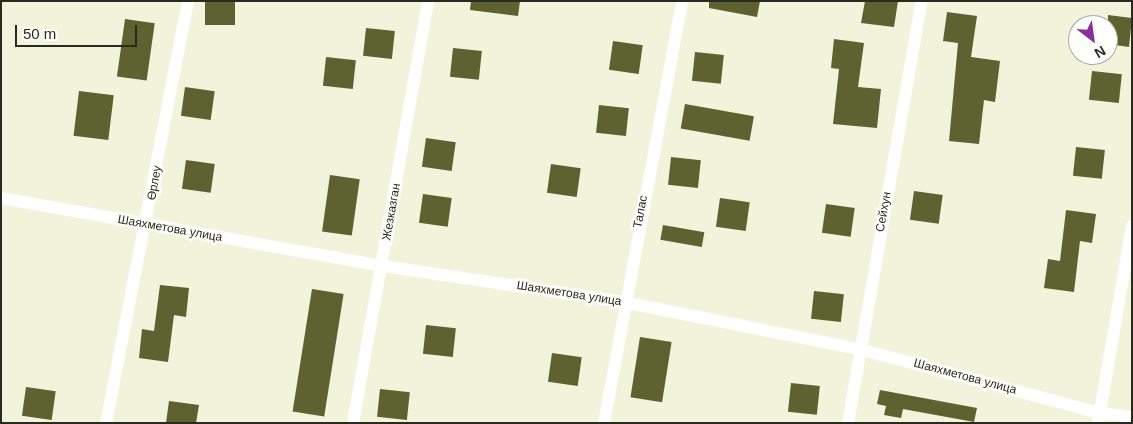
<!DOCTYPE html>
<html>
<head>
<meta charset="utf-8">
<style>
	body { margin:0 }
	#map { position:relative; width:1133px; height:424px; overflow:hidden; background:#f1f4da; font-family:Arial,sans-serif }
	div>[style] { position:absolute }
	[style*='--x'] { left:calc(var(--x)*1px); top:calc(var(--y)*1px); width:calc(var(--w)*1px); rotate:calc(var(--a)*1deg) }
	.building>* { inset:0; background:#5e6130; transform-origin:0 0 }
	.minor>* { height:12px; margin:-6px; padding:0 6px; transform-origin:6px; border-radius:6px; background:#fff }
	span { translate:-50% -50%; white-space:nowrap; text-align:center; line-height:1.15; -webkit-text-stroke:5px #fefffa; paint-order:stroke }
	.street-label { font-size:12px; color:#292a20 }
	.frame { position:absolute; inset:0; border:2px solid #292a20; pointer-events:none }
	.north { position:absolute; left:1068px; top:15px; width:50px; height:50px; box-sizing:border-box; background:#fefffa; border:1px solid #a9aaa3; border-radius:50%; rotate:150deg; font-size:14px; font-weight:700; line-height:20px; text-align:center; color:#292a20 }
	.north::after { content:''; display:block; margin:auto; width:18px; height:22px; background:#8b309b; clip-path:polygon(50% 0,100% 100%,50% 72%,0 100%) }
	.scale { position:absolute; left:15px; top:25px; width:122px; height:22px; box-sizing:border-box; border:2px solid #292a20; border-top:0; padding-left:6px; font-size:15px; line-height:18px; white-space:nowrap; color:#292a20; -webkit-text-stroke:4px #fefffa; paint-order:stroke }
</style>
</head>
<body>
<div id="map">
	<div class="building">
		<i style="left:205px;top:1px;width:30px;height:24px"></i>
		<i style="clip-path:polygon(471px 1px,520px 1px,518px 16px,470px 10px)"></i>
		<i style="clip-path:polygon(709px 1px,760px 1px,757px 17px,709px 8px)"></i>
		<i style="clip-path:polygon(865px 1px,898px 1px,894px 27px,861px 23px)"></i>
		<i style="clip-path:polygon(947px 12px,977px 16px,971px 57px,1000px 61px,995px 102px,984px 100px,979px 144px,949px 141px,958px 43px,943px 41px)"></i>
		<i style="clip-path:polygon(1108px 15px,1132px 18px,1129px 47px,1108px 44px)"></i>
		<i style="left:125px;top:19px;width:30px;height:58px;rotate:8deg"></i>
		<i style="left:366px;top:28px;width:29px;height:28px;rotate:6deg"></i>
		<i style="clip-path:polygon(834px 39px,864px 43px,858px 87px,881px 89px,877px 128px,833px 124px,839px 69px,831px 68px)"></i>
		<i style="left:613px;top:41px;width:30px;height:29px;rotate:8deg"></i>
		<i style="left:453px;top:48px;width:29px;height:29px;rotate:6deg"></i>
		<i style="left:695px;top:52px;width:29px;height:29px;rotate:6deg"></i>
		<i style="left:326px;top:57px;width:30px;height:29px;rotate:6deg"></i>
		<i style="left:1092px;top:71px;width:30px;height:29px;rotate:6deg"></i>
		<i style="left:185px;top:87px;width:30px;height:29px;rotate:8deg"></i>
		<i style="left:79px;top:91px;width:35px;height:45px;rotate:7deg"></i>
		<i style="left:685px;top:104px;width:70px;height:25px;rotate:10deg"></i>
		<i style="left:599px;top:105px;width:30px;height:28px;rotate:6deg"></i>
		<i style="left:426px;top:138px;width:30px;height:29px;rotate:8deg"></i>
		<i style="left:1076px;top:147px;width:29px;height:29px;rotate:6deg"></i>
		<i style="left:671px;top:157px;width:30px;height:28px;rotate:6deg"></i>
		<i style="left:186px;top:160px;width:29px;height:29px;rotate:8deg"></i>
		<i style="left:551px;top:164px;width:30px;height:29px;rotate:8deg"></i>
		<i style="left:330px;top:175px;width:30px;height:57px;rotate:8deg"></i>
		<i style="left:914px;top:191px;width:29px;height:29px;rotate:8deg"></i>
		<i style="left:423px;top:194px;width:29px;height:29px;rotate:8deg"></i>
		<i style="left:720px;top:198px;width:30px;height:29px;rotate:8deg"></i>
		<i style="left:826px;top:204px;width:29px;height:29px;rotate:8deg"></i>
		<i style="clip-path:polygon(1066px 210px,1096px 214px,1092px 243px,1080px 241px,1074px 292px,1044px 288px,1048px 259px,1060px 261px)"></i>
		<i style="left:663px;top:225px;width:42px;height:15px;rotate:10deg"></i>
		<i style="clip-path:polygon(160px 285px,189px 288px,186px 317px,174px 315px,168px 362px,139px 358px,142px 329px,154px 331px)"></i>
		<i style="left:312px;top:289px;width:32px;height:124px;rotate:9deg"></i>
		<i style="left:814px;top:291px;width:30px;height:28px;rotate:6deg"></i>
		<i style="left:426px;top:325px;width:30px;height:29px;rotate:6deg"></i>
		<i style="left:640px;top:337px;width:32px;height:61px;rotate:9deg"></i>
		<i style="left:552px;top:353px;width:30px;height:29px;rotate:8deg"></i>
		<i style="left:791px;top:383px;width:29px;height:29px;rotate:6deg"></i>
		<i style="left:26px;top:387px;width:30px;height:29px;rotate:8deg"></i>
		<i style="left:380px;top:389px;width:30px;height:28px;rotate:6deg"></i>
		<i style="clip-path:polygon(880px 390px,977px 408px,974px 422px,903px 409px,901px 418px,884px 415px,886px 406px,877px 404px)"></i>
		<i style="clip-path:polygon(169px 401px,199px 405px,196px 423px,166px 423px)"></i>
	</div>
	<div class="minor">
		<i style="--x:1;--y:198;--w:388;--a:10.1"></i>
		<i style="--x:383;--y:266;--w:243;--a:8.5"></i>
		<i style="--x:623;--y:302;--w:241;--a:11.3"></i>
		<i style="--x:859;--y:349;--w:249;--a:14.9"></i>
		<i style="--x:1100;--y:413;--w:32;--a:7"></i>
		<i style="--x:106;--y:423;--w:430;--a:-79"></i>
		<i style="--x:353;--y:423;--w:429;--a:-79.9"></i>
		<i style="--x:604;--y:423;--w:429;--a:-79.5"></i>
		<i style="--x:848;--y:423;--w:428;--a:-80.1"></i>
		<i style="--x:1098;--y:423;--w:200;--a:-80.2"></i>
	</div>
	<div class="street-label">
		<span style="left:155px;top:183px;rotate:-80deg">Өрлеу</span>
		<span style="left:392px;top:212px;rotate:-80deg">Жезказган</span>
		<span style="left:641px;top:212px;rotate:-79deg">Талас</span>
		<span style="left:884px;top:212px;rotate:-80deg">Сейхун</span>
		<span style="left:170px;top:229px;rotate:10deg">Шаяхметова улица</span>
		<span style="left:569px;top:294px;rotate:9deg">Шаяхметова улица</span>
		<span style="left:965px;top:377px;rotate:15deg">Шаяхметова улица</span>
	</div>
	<div class="frame"></div>
	<div class="north">N</div>
	<div class="scale">50 m</div>
</div>
</body>
</html>
